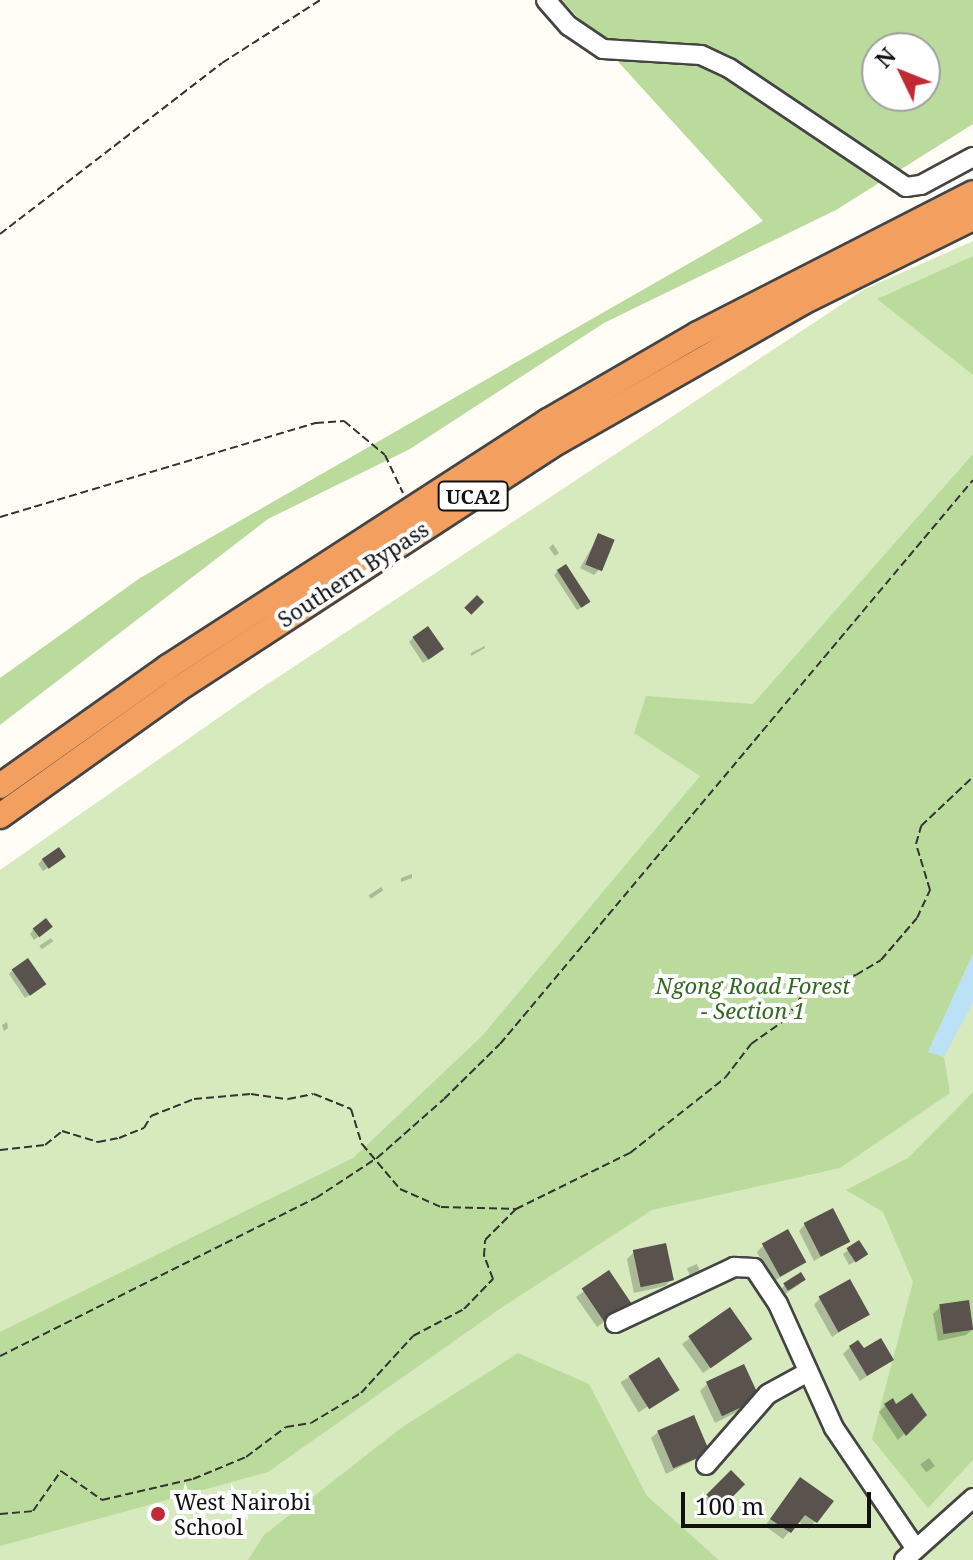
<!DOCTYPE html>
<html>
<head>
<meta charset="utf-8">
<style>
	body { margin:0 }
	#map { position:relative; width:973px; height:1560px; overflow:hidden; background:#fffdf5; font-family:"Noto Serif",serif }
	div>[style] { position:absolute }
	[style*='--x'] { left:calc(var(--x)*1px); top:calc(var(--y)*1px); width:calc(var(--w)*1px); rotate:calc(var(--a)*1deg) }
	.green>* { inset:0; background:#d6eabe }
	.forest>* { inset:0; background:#bbdb9d }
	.water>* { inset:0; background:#bae1f6 }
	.shadow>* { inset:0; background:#0003; transform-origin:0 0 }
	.building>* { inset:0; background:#5a524d; transform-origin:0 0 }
	.path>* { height:2px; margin-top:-1px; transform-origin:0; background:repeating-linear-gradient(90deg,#333 0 8px,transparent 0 12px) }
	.roads { filter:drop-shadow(2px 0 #444) drop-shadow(-2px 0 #444) drop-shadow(0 2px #444) drop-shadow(0 -2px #444) }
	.minor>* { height:18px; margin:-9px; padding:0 9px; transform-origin:9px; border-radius:9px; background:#fff }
	.highway>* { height:24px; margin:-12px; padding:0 12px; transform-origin:12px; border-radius:12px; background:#f29f60 }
	.dots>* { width:22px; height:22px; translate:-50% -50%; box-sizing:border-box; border:4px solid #fff; border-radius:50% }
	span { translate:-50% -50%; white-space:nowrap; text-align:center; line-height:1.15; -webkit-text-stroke:8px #fff; paint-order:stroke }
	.shield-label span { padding:2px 6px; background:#fff; border:2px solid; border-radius:6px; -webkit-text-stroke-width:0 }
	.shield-label { font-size:20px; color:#111; font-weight:700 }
	.street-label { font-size:22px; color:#111 }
	.park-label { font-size:22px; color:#326921; font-style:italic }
	.poi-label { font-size:22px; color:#111 }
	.left { translate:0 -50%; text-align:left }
	.north { position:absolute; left:861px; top:32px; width:80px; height:80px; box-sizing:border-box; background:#fff; border:2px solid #a0a0a0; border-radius:50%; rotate:313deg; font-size:22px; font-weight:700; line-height:32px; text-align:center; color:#111 }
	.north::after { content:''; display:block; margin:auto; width:28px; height:36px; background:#c12934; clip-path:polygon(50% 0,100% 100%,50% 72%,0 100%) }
	.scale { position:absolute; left:681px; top:1492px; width:190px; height:36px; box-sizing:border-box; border:4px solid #111; border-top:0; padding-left:10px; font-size:24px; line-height:28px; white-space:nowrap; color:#111; -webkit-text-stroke:6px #fff; paint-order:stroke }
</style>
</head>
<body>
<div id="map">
	<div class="green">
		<i style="clip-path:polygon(973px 241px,973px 1560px,0 1560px,0 870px,251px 695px,865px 289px)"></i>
	</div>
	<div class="forest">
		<i style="clip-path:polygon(evenodd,562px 0,973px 0,973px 124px,836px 210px,604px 323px,410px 449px,268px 519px,0 725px,0 678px,140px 578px,763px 221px,562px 0,877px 48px,925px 48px,925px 96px,877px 96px,877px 48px)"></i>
		<i style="clip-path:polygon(973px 256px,973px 375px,877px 299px)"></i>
		<i style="clip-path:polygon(973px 454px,973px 954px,928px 1052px,944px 1057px,950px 1093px,840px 1168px,652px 1210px,504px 1306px,268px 1472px,0 1546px,0 1332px,353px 1158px,482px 1036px,700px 776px,634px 733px,646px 696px,753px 704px)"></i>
		<i style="clip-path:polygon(973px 1092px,973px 1460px,928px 1508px,872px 1439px,913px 1282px,883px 1212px,846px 1190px,908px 1158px)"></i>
		<i style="clip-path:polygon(518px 1353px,589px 1384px,647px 1496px,719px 1560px,248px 1560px,264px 1535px,401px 1428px)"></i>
	</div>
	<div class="water">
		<i style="clip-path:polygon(973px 954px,973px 1002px,944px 1057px,928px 1052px)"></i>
	</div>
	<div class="shadow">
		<i style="clip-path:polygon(599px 535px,598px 571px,594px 575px,580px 568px)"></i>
		<i style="clip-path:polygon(553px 544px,559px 553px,555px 556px,549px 548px)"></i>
		<i style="clip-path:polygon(558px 571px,584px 606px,577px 610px,554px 575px)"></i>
		<i style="clip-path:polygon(413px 638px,438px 653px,423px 663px,409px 642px)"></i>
		<i style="clip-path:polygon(485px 646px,485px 648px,471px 656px,471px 653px)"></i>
		<i style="clip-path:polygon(42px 860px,59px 861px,43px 871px,38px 864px)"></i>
		<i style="clip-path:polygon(412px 874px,412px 878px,401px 882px,401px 878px)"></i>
		<i style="left:381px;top:887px;width:4px;height:15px;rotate:56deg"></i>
		<i style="clip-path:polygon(33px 930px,46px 931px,34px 940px,30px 934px)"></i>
		<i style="left:51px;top:938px;width:4px;height:14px;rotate:56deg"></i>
		<i style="clip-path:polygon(13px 970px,40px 988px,25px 998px,9px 974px)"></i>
		<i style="clip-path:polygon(7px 1022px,8px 1028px,4px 1031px,2px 1025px)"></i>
		<i style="clip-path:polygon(805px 1224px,847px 1241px,814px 1261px,799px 1231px)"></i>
		<i style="clip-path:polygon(858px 1243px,861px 1258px,849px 1265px,843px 1254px)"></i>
		<i style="clip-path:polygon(764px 1245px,804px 1262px,773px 1282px,757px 1252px)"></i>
		<i style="clip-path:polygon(634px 1252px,672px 1279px,665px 1286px,634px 1293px,627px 1259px)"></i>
		<i style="left:697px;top:1264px;width:8px;height:11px;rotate:67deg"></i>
		<i style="clip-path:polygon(608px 1273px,622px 1309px,597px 1327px,576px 1297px)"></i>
		<i style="clip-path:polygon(800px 1284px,785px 1294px,781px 1289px,785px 1285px)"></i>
		<i style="clip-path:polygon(820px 1298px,867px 1314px,832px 1337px,814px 1305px)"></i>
		<i style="clip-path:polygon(940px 1307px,973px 1329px,966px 1335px,938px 1341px,933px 1314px)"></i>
		<i style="clip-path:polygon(729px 1309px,743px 1345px,703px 1373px,682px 1344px)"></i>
		<i style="clip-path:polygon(850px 1347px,863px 1351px,891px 1360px,860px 1381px,843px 1354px)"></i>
		<i style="left:659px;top:1359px;width:35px;height:45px;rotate:59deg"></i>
		<i style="clip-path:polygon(707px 1384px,751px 1405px,715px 1423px,700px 1391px)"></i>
		<i style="clip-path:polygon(885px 1406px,895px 1406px,924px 1414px,898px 1440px,879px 1412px)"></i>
		<i style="clip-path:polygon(658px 1432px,708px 1453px,666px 1474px,651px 1438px)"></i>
		<i style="left:929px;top:1458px;width:10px;height:11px;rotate:53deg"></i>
		<i style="left:731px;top:1473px;width:16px;height:39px;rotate:45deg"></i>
		<i style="clip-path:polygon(794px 1486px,831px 1501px,809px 1529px,798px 1521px,783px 1539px,765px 1526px)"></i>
	</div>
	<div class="building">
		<i style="left:598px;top:533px;width:18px;height:34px;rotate:22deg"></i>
		<i style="left:566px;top:564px;width:45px;height:11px;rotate:57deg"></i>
		<i style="left:477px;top:595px;width:10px;height:18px;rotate:45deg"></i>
		<i style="left:428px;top:626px;width:28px;height:19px;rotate:55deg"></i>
		<i style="left:59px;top:847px;width:12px;height:21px;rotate:55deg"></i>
		<i style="left:46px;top:918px;width:11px;height:17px;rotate:52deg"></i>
		<i style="left:28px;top:958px;width:32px;height:20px;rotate:55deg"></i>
		<i style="left:833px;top:1208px;width:38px;height:33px;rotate:63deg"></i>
		<i style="left:788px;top:1229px;width:38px;height:30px;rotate:61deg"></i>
		<i style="left:859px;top:1240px;width:17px;height:15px;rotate:57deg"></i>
		<i style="left:666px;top:1243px;width:38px;height:34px;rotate:78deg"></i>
		<i style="left:609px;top:1270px;width:40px;height:33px;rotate:56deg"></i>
		<i style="left:801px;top:1272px;width:9px;height:21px;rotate:58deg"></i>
		<i style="left:850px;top:1279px;width:41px;height:36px;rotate:61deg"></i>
		<i style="left:969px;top:1300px;width:30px;height:30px;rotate:82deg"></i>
		<i style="left:730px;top:1307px;width:39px;height:51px;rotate:55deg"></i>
		<i style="clip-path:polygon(881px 1338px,894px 1360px,867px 1376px,849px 1346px,858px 1340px,864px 1348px)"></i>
		<i style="left:659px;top:1357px;width:39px;height:36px;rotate:58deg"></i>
		<i style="left:744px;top:1364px;width:38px;height:42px;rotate:65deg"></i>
		<i style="clip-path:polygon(912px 1393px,927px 1415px,906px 1436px,884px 1404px,893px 1398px,896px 1404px)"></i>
		<i style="left:694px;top:1415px;width:41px;height:40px;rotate:67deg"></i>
		<i style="left:731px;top:1470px;width:20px;height:35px;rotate:45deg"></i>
		<i style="clip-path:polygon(800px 1477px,834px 1501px,817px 1523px,805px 1515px,791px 1533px,770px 1519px)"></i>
	</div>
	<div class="path">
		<i style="--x:0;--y:234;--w:280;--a:-37.6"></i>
		<i style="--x:222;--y:63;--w:117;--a:-32.7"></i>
		<i style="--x:0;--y:517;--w:330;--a:-16.6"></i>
		<i style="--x:316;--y:423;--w:28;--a:-4"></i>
		<i style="--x:344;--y:421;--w:53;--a:39.7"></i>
		<i style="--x:385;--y:455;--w:42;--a:64.7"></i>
		<i style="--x:0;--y:1150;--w:45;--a:-6.3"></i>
		<i style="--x:45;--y:1145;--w:22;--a:-39"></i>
		<i style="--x:62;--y:1131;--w:38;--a:17"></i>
		<i style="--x:98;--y:1142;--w:21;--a:-11"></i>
		<i style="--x:119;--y:1138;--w:27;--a:-22"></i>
		<i style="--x:144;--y:1128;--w:14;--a:-60"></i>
		<i style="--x:151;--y:1116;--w:46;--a:-21.6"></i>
		<i style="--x:194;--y:1099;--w:57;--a:-5"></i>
		<i style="--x:251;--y:1094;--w:37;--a:8"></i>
		<i style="--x:288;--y:1099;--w:26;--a:-11"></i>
		<i style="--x:314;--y:1094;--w:40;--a:22"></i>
		<i style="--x:351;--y:1109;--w:37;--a:73"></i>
		<i style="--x:362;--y:1144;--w:59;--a:49.8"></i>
		<i style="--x:400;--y:1189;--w:45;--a:23.7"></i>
		<i style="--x:441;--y:1207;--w:75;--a:1.5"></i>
		<i style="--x:0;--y:1356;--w:353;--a:-26.6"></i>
		<i style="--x:316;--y:1198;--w:73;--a:-33.3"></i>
		<i style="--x:377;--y:1158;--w:89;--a:-41.4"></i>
		<i style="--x:444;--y:1099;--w:78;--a:-44.5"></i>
		<i style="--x:500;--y:1044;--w:736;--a:-50.02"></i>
		<i style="--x:0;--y:1514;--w:33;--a:-5"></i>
		<i style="--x:33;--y:1511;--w:49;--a:-55"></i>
		<i style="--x:61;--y:1471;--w:50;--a:35.3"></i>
		<i style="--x:102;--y:1500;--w:93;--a:-13"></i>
		<i style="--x:193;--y:1479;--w:57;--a:-22.5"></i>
		<i style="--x:246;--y:1457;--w:50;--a:-36.9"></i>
		<i style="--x:286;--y:1427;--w:25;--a:-9"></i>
		<i style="--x:311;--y:1423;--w:58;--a:-31"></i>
		<i style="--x:361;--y:1393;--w:77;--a:-47.6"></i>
		<i style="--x:413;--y:1336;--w:58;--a:-27.9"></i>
		<i style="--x:464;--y:1309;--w:42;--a:-46"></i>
		<i style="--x:493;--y:1279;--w:25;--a:-111"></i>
		<i style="--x:484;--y:1256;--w:16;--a:-86"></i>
		<i style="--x:485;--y:1240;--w:44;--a:-45"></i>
		<i style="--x:516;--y:1209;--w:127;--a:-26.2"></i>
		<i style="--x:630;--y:1153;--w:121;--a:-38.3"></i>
		<i style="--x:725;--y:1078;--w:43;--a:-52.6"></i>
		<i style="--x:751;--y:1044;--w:42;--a:-35.2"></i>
		<i style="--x:785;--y:1020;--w:38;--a:-55"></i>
		<i style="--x:807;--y:989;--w:51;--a:-15.9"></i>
		<i style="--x:856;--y:975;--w:29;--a:-31"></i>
		<i style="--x:881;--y:960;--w:55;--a:-49.4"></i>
		<i style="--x:917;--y:918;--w:31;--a:-65"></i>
		<i style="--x:930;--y:890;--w:48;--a:-106.9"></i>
		<i style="--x:916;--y:844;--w:19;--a:-74"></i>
		<i style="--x:921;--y:826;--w:71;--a:-43.3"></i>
	</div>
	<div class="roads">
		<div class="minor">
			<i style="--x:546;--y:0;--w:35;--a:49"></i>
			<i style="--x:569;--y:26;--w:41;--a:34.1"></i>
			<i style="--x:603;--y:49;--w:98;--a:3.5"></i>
			<i style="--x:701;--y:55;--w:31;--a:25"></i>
			<i style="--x:729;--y:68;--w:213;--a:33.9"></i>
			<i style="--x:906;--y:187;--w:15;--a:-8"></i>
			<i style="--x:921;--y:185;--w:59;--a:-28.3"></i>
			<i style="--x:615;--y:1323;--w:132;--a:-25.2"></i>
			<i style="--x:734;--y:1267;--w:20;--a:3"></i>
			<i style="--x:754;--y:1268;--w:43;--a:56.3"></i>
			<i style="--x:778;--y:1304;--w:136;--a:65.7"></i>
			<i style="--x:834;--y:1428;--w:146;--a:55.9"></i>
			<i style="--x:706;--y:1465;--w:94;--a:-48.9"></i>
			<i style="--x:768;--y:1394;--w:46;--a:-28.8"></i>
			<i style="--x:904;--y:1560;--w:93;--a:-41.9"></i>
		</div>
		<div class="highway">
			<i style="--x:0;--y:786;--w:206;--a:-35.3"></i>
			<i style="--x:168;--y:667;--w:453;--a:-32.9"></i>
			<i style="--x:548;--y:421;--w:173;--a:-30.1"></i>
			<i style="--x:698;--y:334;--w:309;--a:-27.1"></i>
			<i style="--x:0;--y:816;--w:215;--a:-35.5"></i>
			<i style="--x:175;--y:691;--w:447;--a:-33.1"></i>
			<i style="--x:549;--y:447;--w:290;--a:-29.7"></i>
			<i style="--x:801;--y:303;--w:192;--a:-26.3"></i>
		</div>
	</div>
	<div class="dots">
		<i style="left:158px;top:1514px;background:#c12934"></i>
	</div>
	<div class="shield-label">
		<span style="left:473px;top:496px">UCA2</span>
	</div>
	<div class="street-label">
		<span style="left:353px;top:574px;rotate:-33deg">Southern Bypass</span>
	</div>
	<div class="park-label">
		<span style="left:753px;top:998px">Ngong Road Forest<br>- Section 1</span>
	</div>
	<div class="poi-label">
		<span class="left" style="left:174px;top:1514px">West Nairobi<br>School</span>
	</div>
	<div class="north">N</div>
	<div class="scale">100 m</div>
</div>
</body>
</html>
